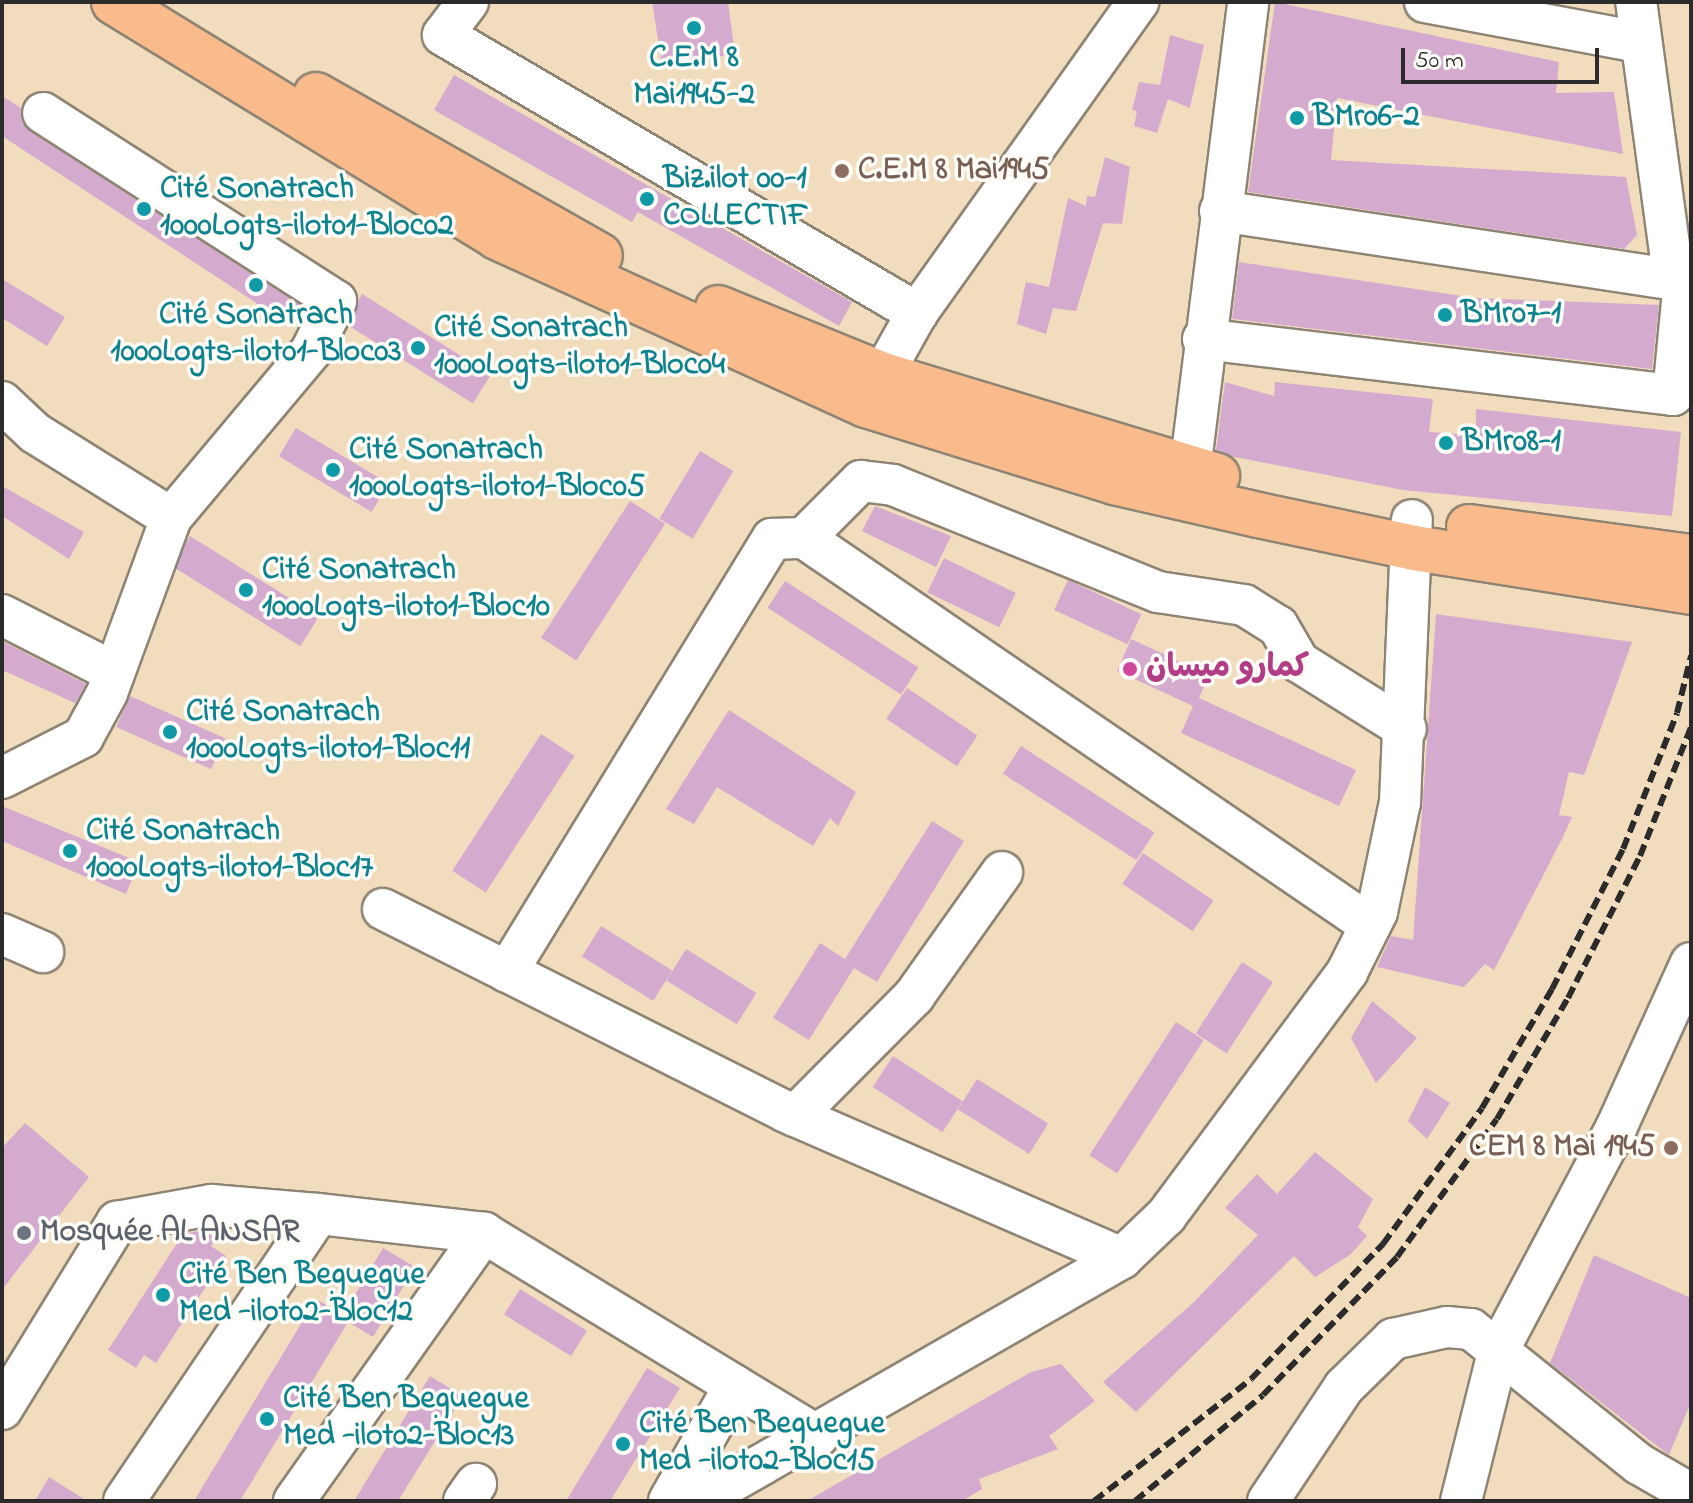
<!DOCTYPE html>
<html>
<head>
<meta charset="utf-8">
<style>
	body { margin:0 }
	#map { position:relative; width:1693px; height:1503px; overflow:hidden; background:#f1ddbd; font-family:"Indie Flower","Playpen Sans Arabic",sans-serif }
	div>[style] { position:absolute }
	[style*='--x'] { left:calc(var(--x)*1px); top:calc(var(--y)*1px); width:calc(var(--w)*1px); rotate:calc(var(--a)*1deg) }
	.building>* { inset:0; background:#d5aacf; transform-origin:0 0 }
	.roads { filter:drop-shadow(2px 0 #8e8474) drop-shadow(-2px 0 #8e8474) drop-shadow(0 2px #8e8474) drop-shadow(0 -2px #8e8474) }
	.minor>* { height:40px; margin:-20px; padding:0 20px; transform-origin:20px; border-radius:20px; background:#fff }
	.major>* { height:44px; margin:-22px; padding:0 22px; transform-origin:22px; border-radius:22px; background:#fabb8c }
	.rail>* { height:6px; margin-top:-3px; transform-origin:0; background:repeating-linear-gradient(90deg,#2b2b2b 0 12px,transparent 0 18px) }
	.dots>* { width:22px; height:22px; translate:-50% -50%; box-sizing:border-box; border:4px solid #fdfcf7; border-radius:50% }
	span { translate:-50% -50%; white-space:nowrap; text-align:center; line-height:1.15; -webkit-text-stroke:7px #fdfcf7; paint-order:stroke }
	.culture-label { font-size:32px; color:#0d838f; font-weight:700 }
	.left { translate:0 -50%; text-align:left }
	.education-label { font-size:32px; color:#785e54; font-weight:700 }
	.right { translate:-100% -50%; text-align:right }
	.hotel-label { font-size:32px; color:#b23c85; font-weight:700 }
	.worship-label { font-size:32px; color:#5b616d; font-weight:700 }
	.frame { position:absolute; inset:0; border:4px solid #2b2b2b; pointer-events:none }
	.scale { position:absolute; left:1401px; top:48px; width:198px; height:36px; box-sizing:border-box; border:4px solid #2b2b2b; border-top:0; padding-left:10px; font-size:24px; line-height:28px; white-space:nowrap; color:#2b2b2b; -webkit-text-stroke:6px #fdfcf7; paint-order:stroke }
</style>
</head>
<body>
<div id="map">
	<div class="building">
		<i style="clip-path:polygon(652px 2px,728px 2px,735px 54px,662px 65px)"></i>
		<i style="clip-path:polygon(1275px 2px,1559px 62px,1556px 93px,1614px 92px,1623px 154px,1337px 98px,1331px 160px,1626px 177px,1637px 235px,1624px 249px,1248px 192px)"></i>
		<i style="clip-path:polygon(1170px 35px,1204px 45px,1190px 108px,1168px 99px,1157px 133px,1134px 126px,1137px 111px,1132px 110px,1139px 82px,1160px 85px)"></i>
		<i style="clip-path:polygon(454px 75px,852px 302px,839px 326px,638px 212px,632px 222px,434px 110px)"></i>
		<i style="clip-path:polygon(2px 96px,21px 108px,22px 123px,31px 132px,305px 308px,293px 327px,2px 136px)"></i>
		<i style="clip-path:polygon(1105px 157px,1130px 167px,1122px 224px,1103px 223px,1076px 311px,1053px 308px,1046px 334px,1017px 324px,1026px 282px,1049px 287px,1068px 198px,1086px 206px,1087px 196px,1095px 197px)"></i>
		<i style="clip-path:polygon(1239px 262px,1475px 298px,1659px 305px,1652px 369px,1232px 319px)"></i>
		<i style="clip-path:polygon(2px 279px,65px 317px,47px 346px,2px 318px)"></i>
		<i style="left:362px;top:294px;width:152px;height:34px;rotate:32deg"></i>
		<i style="clip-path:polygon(1225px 382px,1274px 396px,1275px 382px,1433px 399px,1429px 432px,1476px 435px,1476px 409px,1681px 432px,1672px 516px,1403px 490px,1230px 456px,1216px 450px)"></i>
		<i style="left:296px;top:428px;width:108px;height:33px;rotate:31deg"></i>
		<i style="left:700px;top:451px;width:39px;height:79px;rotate:31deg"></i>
		<i style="clip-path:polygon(2px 486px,84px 532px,69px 559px,2px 516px)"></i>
		<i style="left:630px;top:501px;width:42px;height:163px;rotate:33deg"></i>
		<i style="clip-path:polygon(875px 506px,951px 536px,936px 567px,862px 531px)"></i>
		<i style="left:190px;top:536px;width:152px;height:35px;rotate:32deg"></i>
		<i style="left:944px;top:558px;width:80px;height:38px;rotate:26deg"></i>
		<i style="left:1068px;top:580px;width:81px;height:33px;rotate:25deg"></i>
		<i style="left:785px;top:581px;width:159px;height:32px;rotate:33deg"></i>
		<i style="clip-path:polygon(1436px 614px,1632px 642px,1584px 775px,1569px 772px,1559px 815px,1572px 817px,1561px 841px,1494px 970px,1485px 964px,1464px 987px,1377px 967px,1391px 936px,1413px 940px)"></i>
		<i style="clip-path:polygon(1131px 639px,1209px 675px,1199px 698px,1356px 770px,1339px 806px,1181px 733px,1193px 706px,1117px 671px)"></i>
		<i style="clip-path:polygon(2px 641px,86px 684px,75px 703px,2px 670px)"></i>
		<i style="left:907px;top:688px;width:85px;height:37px;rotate:34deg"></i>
		<i style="left:130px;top:696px;width:104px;height:34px;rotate:24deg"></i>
		<i style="clip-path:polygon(729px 710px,856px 792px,838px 826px,830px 818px,813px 846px,717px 787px,694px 824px,666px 809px)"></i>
		<i style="left:541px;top:734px;width:40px;height:163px;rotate:33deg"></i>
		<i style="left:1021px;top:746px;width:159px;height:33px;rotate:33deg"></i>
		<i style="clip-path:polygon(2px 806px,139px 862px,126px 894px,2px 841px)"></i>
		<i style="clip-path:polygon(932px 821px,964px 841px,877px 982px,854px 968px,809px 1040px,773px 1018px,820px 943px,845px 959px)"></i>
		<i style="left:1143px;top:853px;width:85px;height:37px;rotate:34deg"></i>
		<i style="left:601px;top:926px;width:84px;height:36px;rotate:32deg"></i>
		<i style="left:686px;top:949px;width:83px;height:37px;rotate:32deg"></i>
		<i style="left:1242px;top:962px;width:37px;height:85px;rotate:33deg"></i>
		<i style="clip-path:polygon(1372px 1001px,1417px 1038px,1376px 1083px,1351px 1038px)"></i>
		<i style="left:1176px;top:1022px;width:33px;height:159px;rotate:33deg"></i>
		<i style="left:893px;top:1056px;width:83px;height:37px;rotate:33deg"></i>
		<i style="left:977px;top:1079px;width:84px;height:36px;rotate:32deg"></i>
		<i style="clip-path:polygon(1425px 1087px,1450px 1103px,1427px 1139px,1408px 1121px)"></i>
		<i style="clip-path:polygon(25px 1123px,89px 1177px,2px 1290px,2px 1148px)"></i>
		<i style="clip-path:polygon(1315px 1152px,1373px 1199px,1358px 1227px,1367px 1236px,1351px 1254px,1315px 1277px,1294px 1256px,1136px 1412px,1103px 1382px,1194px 1302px,1258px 1235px,1225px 1208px,1257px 1174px,1277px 1194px)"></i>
		<i style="clip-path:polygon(208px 1229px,218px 1235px,211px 1246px,226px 1256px,156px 1363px,144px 1355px,136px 1368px,108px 1350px,183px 1234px)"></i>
		<i style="clip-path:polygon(383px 1248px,415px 1267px,373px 1337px,348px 1322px,240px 1501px,194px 1501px,316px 1299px,343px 1315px)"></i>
		<i style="clip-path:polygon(1594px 1255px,1691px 1298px,1691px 1402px,1669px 1455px,1550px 1363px)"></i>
		<i style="left:520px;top:1289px;width:79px;height:30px;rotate:32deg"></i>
		<i style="clip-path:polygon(1061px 1364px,1095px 1401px,1049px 1436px,1058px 1449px,979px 1479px,982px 1489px,962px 1501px,807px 1501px,1031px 1372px)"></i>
		<i style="clip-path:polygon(647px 1368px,680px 1388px,610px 1501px,566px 1501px)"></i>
		<i style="clip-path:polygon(430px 1376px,463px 1396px,398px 1501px,354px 1501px)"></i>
		<i style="clip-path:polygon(49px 1477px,87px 1501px,35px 1501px)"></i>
	</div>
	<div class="roads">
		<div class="minor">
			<i style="--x:468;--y:2;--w:41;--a:127.1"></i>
			<i style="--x:443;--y:35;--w:550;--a:30.39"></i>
			<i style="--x:1425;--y:2;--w:218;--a:10.6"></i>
			<i style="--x:1220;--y:211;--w:469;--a:8.6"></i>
			<i style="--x:1203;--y:339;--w:473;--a:6.8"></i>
			<i style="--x:1673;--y:395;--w:115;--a:-84.5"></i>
			<i style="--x:1684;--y:281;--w:32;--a:-116"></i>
			<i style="--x:1670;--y:252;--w:252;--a:-97.7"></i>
			<i style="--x:868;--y:401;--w:101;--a:-60.9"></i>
			<i style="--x:917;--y:313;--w:382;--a:-54.6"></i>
			<i style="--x:2;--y:402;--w:45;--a:43.2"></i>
			<i style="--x:35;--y:433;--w:160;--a:32"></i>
			<i style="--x:1190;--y:470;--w:472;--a:-82.9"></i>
			<i style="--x:804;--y:538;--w:81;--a:-45"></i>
			<i style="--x:861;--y:481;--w:32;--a:7"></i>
			<i style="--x:893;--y:485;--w:286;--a:22"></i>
			<i style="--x:1158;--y:592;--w:87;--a:8.6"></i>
			<i style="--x:1244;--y:605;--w:40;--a:32"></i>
			<i style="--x:1278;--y:626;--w:42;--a:59.7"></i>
			<i style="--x:1299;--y:662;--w:126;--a:32.1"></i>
			<i style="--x:2;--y:615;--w:126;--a:27"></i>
			<i style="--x:2;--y:778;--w:91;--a:-26.8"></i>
			<i style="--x:83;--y:737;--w:50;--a:-61.4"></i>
			<i style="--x:107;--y:693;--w:186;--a:-69.9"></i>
			<i style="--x:171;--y:518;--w:218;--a:-50"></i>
			<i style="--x:311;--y:351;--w:56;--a:-63.4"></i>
			<i style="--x:336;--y:301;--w:348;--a:-147.3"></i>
			<i style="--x:383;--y:909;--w:451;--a:26.7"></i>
			<i style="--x:786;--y:1112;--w:366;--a:23.5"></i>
			<i style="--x:2;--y:934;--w:45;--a:23.7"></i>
			<i style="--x:507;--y:972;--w:508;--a:-58.53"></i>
			<i style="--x:772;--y:539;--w:32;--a:-2"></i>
			<i style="--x:804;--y:538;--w:686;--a:34.36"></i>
			<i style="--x:795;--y:1116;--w:169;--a:-45.2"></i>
			<i style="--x:914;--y:996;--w:152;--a:-54.6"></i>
			<i style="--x:2;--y:1409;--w:220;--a:-58.4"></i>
			<i style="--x:117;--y:1222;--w:96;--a:-10.3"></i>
			<i style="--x:211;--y:1205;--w:107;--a:4.8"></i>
			<i style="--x:124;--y:1501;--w:346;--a:-55.9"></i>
			<i style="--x:318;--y:1214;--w:167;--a:6.5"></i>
			<i style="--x:484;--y:1233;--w:391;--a:31.3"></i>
			<i style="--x:294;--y:1501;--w:329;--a:-54.7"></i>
			<i style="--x:464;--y:1501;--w:21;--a:-55"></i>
			<i style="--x:669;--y:1501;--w:133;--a:-60.4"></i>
			<i style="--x:698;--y:1501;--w:489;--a:-29.8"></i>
			<i style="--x:1122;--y:1258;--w:61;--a:-43.7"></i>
			<i style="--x:1166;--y:1216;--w:304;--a:-53.4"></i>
			<i style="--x:1347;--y:972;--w:67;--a:-63.4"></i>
			<i style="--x:1377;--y:912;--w:112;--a:-78.2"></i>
			<i style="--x:1400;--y:802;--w:282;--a:-87.6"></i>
			<i style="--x:1268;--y:1501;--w:137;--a:-56.3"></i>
			<i style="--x:1344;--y:1387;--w:69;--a:-44.4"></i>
			<i style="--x:1393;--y:1339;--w:55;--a:-12.5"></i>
			<i style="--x:1447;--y:1327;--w:24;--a:5"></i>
			<i style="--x:1471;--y:1329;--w:216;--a:38.8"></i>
			<i style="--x:1639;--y:1464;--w:60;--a:30"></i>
			<i style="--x:1461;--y:1501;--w:157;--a:-76"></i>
			<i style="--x:1499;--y:1349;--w:250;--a:-62.1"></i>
			<i style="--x:1616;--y:1128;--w:181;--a:-65.6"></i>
		</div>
		<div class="major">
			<i style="--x:114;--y:2;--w:449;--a:31.5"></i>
			<i style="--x:497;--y:237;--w:405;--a:24.5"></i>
			<i style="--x:866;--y:405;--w:260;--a:17.2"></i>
			<i style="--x:1114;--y:482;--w:148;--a:12.9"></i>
			<i style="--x:1258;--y:515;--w:159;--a:11.9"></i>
			<i style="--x:1414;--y:548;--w:280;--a:9"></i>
			<i style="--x:316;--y:95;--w:326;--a:29.5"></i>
			<i style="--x:718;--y:308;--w:178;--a:22.1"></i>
			<i style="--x:883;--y:375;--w:349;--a:16.8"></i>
			<i style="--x:1469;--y:527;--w:224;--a:7.7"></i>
		</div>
	</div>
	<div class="rail">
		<i style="--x:1094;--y:1501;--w:199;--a:-37.8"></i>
		<i style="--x:1251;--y:1379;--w:189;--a:-45.6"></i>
		<i style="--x:1383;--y:1244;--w:168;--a:-53.9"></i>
		<i style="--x:1482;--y:1108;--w:138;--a:-59.5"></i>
		<i style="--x:1552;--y:989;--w:157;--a:-63.1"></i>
		<i style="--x:1623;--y:849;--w:146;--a:-68.3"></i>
		<i style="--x:1677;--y:713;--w:59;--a:-76.2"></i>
		<i style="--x:1135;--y:1501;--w:166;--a:-39.6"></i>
		<i style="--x:1263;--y:1395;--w:192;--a:-45.8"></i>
		<i style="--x:1397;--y:1257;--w:170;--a:-54.1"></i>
		<i style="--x:1497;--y:1119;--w:140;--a:-59.6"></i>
		<i style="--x:1568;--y:998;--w:159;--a:-63.1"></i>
		<i style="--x:1640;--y:856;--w:139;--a:-68.4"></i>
	</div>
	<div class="dots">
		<i style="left:694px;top:28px;background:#0f9aa8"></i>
		<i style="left:1297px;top:118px;background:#0f9aa8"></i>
		<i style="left:842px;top:171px;background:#8d6e63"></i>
		<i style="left:647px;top:199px;background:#0f9aa8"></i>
		<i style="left:144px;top:209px;background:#0f9aa8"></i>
		<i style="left:256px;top:285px;background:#0f9aa8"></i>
		<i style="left:1445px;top:315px;background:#0f9aa8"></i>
		<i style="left:418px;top:348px;background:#0f9aa8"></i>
		<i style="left:1446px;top:443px;background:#0f9aa8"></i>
		<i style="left:333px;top:470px;background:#0f9aa8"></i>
		<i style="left:246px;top:590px;background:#0f9aa8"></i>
		<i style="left:1130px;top:669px;background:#d1479c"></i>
		<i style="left:170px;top:732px;background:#0f9aa8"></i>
		<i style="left:70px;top:851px;background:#0f9aa8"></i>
		<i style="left:1671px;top:1148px;background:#8d6e63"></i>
		<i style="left:24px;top:1233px;background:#6b7280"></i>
		<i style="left:163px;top:1295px;background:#0f9aa8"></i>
		<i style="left:267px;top:1419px;background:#0f9aa8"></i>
		<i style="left:623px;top:1444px;background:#0f9aa8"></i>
	</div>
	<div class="culture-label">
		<span style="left:694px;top:78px">C.E.M 8<br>Mai1945-2</span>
		<span class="left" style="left:1313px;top:118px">BMr06-2</span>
		<span class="left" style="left:663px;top:199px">Biz.ilot 00-1<br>COLLECTIF</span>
		<span class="left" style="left:160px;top:209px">Cité Sonatrach<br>1000Logts-ilot01-Bloc02</span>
		<span class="left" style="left:1461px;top:315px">BMr07-1</span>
		<span style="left:256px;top:335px">Cité Sonatrach<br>1000Logts-ilot01-Bloc03</span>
		<span class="left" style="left:434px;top:348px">Cité Sonatrach<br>1000Logts-ilot01-Bloc04</span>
		<span class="left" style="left:1462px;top:443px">BMr08-1</span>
		<span class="left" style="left:349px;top:470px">Cité Sonatrach<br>1000Logts-ilot01-Bloc05</span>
		<span class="left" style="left:262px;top:590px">Cité Sonatrach<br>1000Logts-ilot01-Bloc10</span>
		<span class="left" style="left:186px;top:732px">Cité Sonatrach<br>1000Logts-ilot01-Bloc11</span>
		<span class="left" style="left:86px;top:851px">Cité Sonatrach<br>1000Logts-ilot01-Bloc17</span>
		<span class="left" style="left:179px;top:1295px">Cité Ben Beguegue<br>Med -ilot02-Bloc12</span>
		<span class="left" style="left:283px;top:1419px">Cité Ben Beguegue<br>Med -ilot02-Bloc13</span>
		<span class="left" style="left:639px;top:1444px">Cité Ben Beguegue<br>Med -ilot02-Bloc15</span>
	</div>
	<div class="education-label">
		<span class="left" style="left:858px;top:171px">C.E.M 8 Mai1945</span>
		<span class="right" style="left:1655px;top:1148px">CEM 8 Mai 1945</span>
	</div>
	<div class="hotel-label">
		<span class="left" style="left:1146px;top:669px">كمارو ميسان</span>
	</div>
	<div class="worship-label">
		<span class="left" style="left:40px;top:1233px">Mosquée AL ANSAR</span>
	</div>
	<div class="frame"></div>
	<div class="scale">50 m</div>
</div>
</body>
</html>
